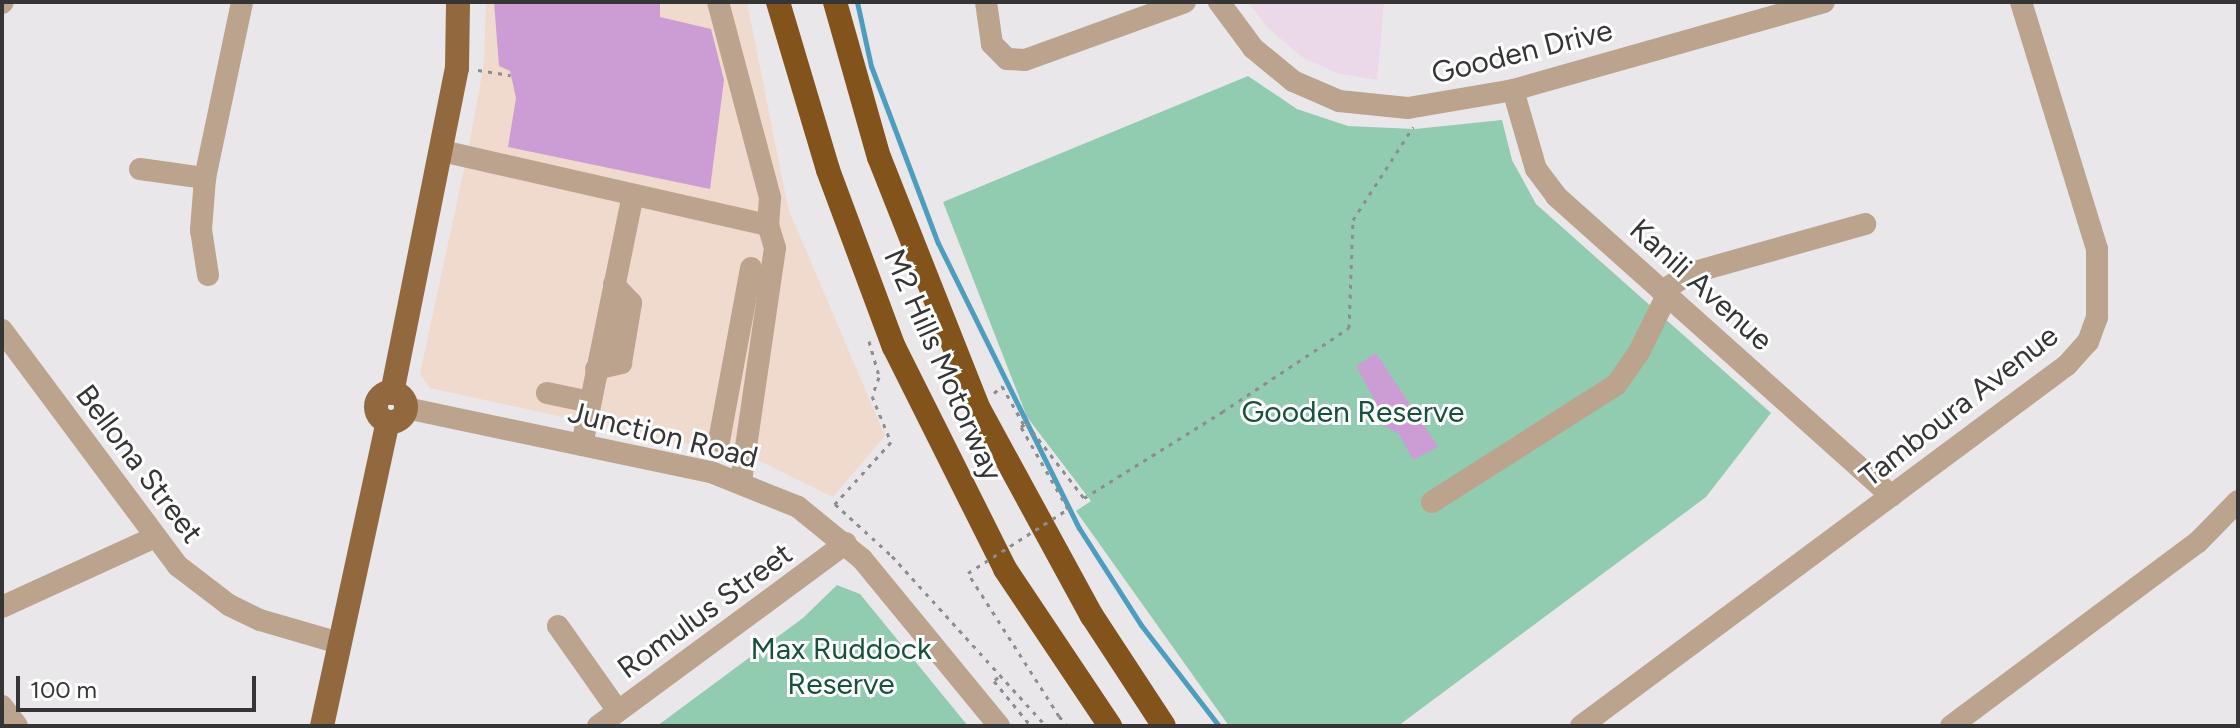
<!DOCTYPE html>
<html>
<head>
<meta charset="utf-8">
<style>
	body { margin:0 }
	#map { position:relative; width:2240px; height:728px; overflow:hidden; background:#eae7ea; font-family:Figtree,sans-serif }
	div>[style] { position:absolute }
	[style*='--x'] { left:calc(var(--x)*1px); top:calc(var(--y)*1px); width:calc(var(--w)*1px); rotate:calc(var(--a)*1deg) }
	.commercial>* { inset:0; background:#f0d9cd }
	.education>* { inset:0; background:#ebd8e8 }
	.green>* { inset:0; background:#92ccb0 }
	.stream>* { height:5px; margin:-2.5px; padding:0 2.5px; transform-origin:2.5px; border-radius:2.5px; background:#4d9dbf }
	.building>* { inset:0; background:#cc9dd5 }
	.path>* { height:3px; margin-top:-1.5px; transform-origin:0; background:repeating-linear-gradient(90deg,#8d8c8e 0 4px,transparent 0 10px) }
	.minor>* { height:22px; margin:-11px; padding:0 11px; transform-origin:11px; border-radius:11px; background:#bba38d }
	.major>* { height:24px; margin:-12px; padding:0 12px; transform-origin:12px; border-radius:12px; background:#92693e }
	.major>.ring { margin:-12px; padding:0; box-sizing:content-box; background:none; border:24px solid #92693e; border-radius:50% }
	.highway>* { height:24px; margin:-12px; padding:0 12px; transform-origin:12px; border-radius:12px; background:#83531c }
	.path-bridge>* { height:3px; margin-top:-1.5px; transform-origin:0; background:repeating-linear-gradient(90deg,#8d8c8e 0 4px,transparent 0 10px) }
	span { translate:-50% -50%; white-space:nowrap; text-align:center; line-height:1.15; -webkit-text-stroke:6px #fff; paint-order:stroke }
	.street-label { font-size:30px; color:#353536 }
	.park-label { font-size:30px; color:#16523a }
	.frame { position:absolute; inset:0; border:4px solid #353536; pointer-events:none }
	.scale { position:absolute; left:16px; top:676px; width:240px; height:36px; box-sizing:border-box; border:4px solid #353536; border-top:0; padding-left:10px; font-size:24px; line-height:28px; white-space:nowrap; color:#353536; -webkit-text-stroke:6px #fff; paint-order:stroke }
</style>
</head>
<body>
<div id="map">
	<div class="commercial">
		<i style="clip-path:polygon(486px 2px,747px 2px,788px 208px,885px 436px,833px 497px,756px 459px,430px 388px,420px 374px,469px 146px,484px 63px)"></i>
	</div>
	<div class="education">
		<i style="clip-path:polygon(1248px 2px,1384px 2px,1377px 80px,1337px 73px,1302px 57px,1267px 27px)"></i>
	</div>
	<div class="green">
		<i style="clip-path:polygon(1248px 76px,1297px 109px,1348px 126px,1415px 129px,1502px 120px,1512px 160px,1536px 204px,1771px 413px,1706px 497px,1398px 726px,1229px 726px,1076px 511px,1091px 501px,1027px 417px,943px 202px)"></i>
		<i style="clip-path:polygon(837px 585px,860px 594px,968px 726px,657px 726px,803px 618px)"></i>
	</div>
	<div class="stream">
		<i style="--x:857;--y:2;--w:66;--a:77.7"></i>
		<i style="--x:871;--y:66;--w:189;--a:69.3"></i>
		<i style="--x:938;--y:243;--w:318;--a:63.7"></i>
		<i style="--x:1079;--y:528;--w:115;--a:57.4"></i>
		<i style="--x:1141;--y:625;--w:128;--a:52.3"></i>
	</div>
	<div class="building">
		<i style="clip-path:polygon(494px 2px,660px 2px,660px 17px,711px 29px,724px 80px,710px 189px,508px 147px,516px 98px,510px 71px,499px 66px)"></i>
		<i style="clip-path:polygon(1376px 353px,1438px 447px,1413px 460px,1399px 434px,1379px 423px,1372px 408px,1376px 403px,1356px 366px)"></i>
	</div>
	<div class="path">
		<i style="--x:478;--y:70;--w:33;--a:9"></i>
		<i style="--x:869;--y:341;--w:37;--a:74"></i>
		<i style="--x:879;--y:377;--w:20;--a:110"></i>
		<i style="--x:872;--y:396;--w:50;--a:67.6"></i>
		<i style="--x:891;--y:442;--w:84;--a:132.1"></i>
		<i style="--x:835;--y:504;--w:77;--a:42.4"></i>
		<i style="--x:892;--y:556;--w:229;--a:47.8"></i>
		<i style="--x:994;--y:393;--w:11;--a:-41"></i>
		<i style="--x:1002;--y:386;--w:45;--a:60.6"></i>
		<i style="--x:1222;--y:412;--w:152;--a:-33.5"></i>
		<i style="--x:1349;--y:328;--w:108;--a:-87.9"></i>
		<i style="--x:1353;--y:220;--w:111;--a:-57.2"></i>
		<i style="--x:998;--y:677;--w:6;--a:135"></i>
		<i style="--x:994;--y:681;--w:58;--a:50.6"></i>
		<i style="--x:1059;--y:716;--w:13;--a:51"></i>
	</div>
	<div class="minor">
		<i style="--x:718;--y:2;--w:203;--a:75.1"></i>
		<i style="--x:770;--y:198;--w:27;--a:94"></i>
		<i style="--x:986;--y:2;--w:42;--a:81.9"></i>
		<i style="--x:992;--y:44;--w:21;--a:45"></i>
		<i style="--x:1007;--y:59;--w:18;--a:3"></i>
		<i style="--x:1025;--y:60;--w:170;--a:-19.9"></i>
		<i style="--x:1219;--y:2;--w:57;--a:53.5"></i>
		<i style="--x:1253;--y:48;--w:52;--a:39.5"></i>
		<i style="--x:1293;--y:81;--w:50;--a:23.5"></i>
		<i style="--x:1339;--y:101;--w:69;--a:5.8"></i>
		<i style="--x:1408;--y:108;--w:107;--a:-9.7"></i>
		<i style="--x:1513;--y:90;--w:323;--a:-15.8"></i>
		<i style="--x:2;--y:3;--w:1;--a:-45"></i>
		<i style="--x:1513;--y:90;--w:82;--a:73.8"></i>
		<i style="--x:1536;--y:169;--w:34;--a:53"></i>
		<i style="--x:1556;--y:196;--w:450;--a:41.8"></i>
		<i style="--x:442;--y:151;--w:334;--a:12.8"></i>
		<i style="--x:768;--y:225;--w:24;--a:73"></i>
		<i style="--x:775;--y:248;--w:235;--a:98.3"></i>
		<i style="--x:140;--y:169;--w:66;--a:7.9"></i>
		<i style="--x:208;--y:275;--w:46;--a:-98.8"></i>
		<i style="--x:201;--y:230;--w:52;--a:-85.6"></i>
		<i style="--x:205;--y:178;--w:180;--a:-78.1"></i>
		<i style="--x:1662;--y:291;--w:34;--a:-32"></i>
		<i style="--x:1691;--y:273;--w:181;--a:-15.7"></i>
		<i style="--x:2;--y:330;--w:294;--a:53.3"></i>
		<i style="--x:178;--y:566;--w:64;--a:37.4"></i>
		<i style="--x:229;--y:605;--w:34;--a:26"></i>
		<i style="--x:260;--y:620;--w:82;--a:16.2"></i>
		<i style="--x:596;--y:369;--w:26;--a:-13"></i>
		<i style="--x:621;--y:363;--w:61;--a:-80.5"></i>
		<i style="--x:631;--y:303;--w:25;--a:-133"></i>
		<i style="--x:547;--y:393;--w:44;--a:11.8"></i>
		<i style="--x:406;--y:408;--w:312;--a:11.9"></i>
		<i style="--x:711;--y:472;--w:94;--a:21.9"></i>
		<i style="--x:798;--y:507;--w:82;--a:39.1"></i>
		<i style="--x:862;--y:559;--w:216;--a:50.6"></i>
		<i style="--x:719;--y:441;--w:176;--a:-79.5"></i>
		<i style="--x:582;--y:445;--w:255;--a:-78.5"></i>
		<i style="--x:1432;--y:502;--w:218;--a:-32.5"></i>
		<i style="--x:1616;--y:385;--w:38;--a:-55"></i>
		<i style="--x:1638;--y:354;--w:66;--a:-63.8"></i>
		<i style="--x:2;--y:607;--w:166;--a:-24.6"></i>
		<i style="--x:558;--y:626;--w:104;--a:54.8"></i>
		<i style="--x:2;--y:706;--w:25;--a:53"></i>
		<i style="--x:598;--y:726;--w:308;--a:-36.4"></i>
		<i style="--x:1581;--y:726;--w:605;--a:-36.6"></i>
		<i style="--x:2067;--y:365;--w:31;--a:-48"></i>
		<i style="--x:2088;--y:342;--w:27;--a:-70"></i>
		<i style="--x:2097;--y:317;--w:68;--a:-90"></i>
		<i style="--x:2097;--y:249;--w:258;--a:-107.1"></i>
		<i style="--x:1951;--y:726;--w:308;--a:-36.7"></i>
		<i style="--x:2198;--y:542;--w:57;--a:-45.7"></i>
	</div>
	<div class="major">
		<i class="ring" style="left:376px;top:392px;width:6px;height:6px"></i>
		<i style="--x:392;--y:393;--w:331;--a:-78.7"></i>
		<i style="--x:457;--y:68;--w:66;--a:-89.1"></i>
		<i style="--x:322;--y:726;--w:311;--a:-77.8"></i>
	</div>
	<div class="highway">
		<i style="--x:778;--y:2;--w:175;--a:73.4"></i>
		<i style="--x:828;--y:170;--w:189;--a:69.6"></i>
		<i style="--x:894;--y:347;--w:248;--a:63.4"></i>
		<i style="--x:1005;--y:569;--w:189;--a:56.2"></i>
		<i style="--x:835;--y:2;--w:161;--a:74.2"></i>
		<i style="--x:879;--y:157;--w:271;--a:68.4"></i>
		<i style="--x:979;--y:409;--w:236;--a:61.4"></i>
		<i style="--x:1092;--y:616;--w:131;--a:56.8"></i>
	</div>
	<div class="path-bridge">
		<i style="--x:1059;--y:716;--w:169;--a:-122.5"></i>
		<i style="--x:968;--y:573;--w:119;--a:-32.6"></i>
		<i style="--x:1068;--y:509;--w:95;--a:-119.8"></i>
		<i style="--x:1021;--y:427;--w:6;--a:-39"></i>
		<i style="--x:1026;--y:423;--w:95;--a:52.3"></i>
		<i style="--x:1084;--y:498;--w:163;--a:-31.9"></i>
	</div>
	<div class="street-label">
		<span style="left:1522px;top:52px;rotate:-14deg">Gooden Drive</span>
		<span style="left:1701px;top:285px;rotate:42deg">Kanili Avenue</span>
		<span style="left:943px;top:365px;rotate:66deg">M2 Hills Motorway</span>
		<span style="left:1959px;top:406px;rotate:-38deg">Tamboura Avenue</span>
		<span style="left:663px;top:435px;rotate:14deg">Junction Road</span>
		<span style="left:139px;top:464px;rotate:53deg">Bellona Street</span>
		<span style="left:705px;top:611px;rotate:-36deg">Romulus Street</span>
	</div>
	<div class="park-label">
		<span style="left:1353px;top:412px">Gooden Reserve</span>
		<span style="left:841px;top:666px">Max Ruddock<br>Reserve</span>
	</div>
	<div class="frame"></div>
	<div class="scale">100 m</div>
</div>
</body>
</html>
